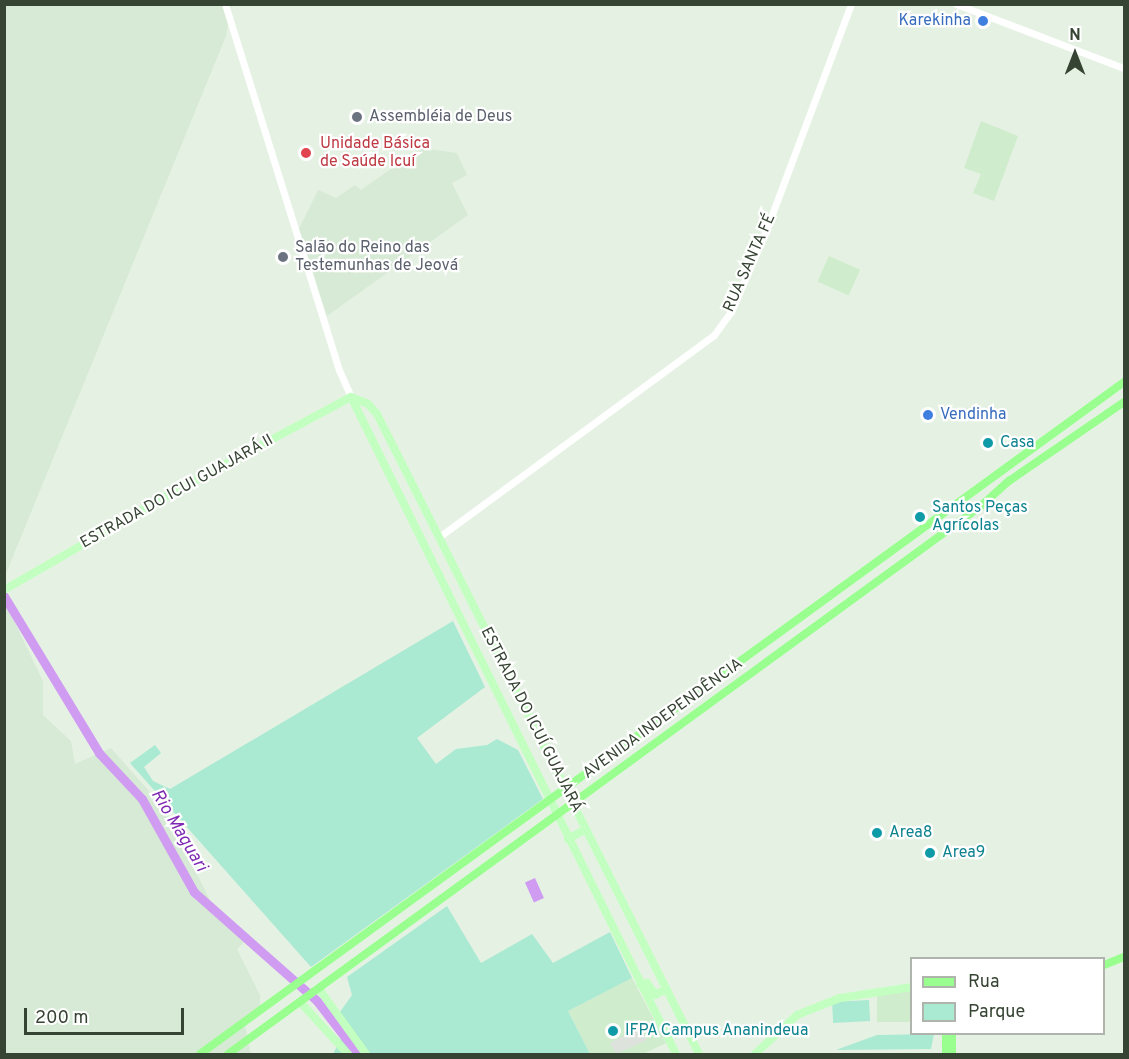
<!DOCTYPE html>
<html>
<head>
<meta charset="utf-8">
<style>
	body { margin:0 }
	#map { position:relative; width:1129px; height:1059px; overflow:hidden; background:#e5f2e3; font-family:Overpass,sans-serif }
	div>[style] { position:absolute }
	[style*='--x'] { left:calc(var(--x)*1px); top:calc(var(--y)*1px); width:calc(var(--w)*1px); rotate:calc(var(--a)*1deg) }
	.residential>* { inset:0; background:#d7ead5 }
	.education>* { inset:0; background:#cfeccc; transform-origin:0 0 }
	.green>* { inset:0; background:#aae9d2; transform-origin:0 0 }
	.parking>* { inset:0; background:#dde2dc }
	.water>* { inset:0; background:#d09cf2; transform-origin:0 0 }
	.river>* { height:9px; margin:-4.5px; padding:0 4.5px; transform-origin:4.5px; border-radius:4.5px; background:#d09cf2 }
	.tertiary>* { height:7px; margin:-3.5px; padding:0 3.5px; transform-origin:3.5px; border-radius:3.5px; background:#fff }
	.secondary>* { height:8px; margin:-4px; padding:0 4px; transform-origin:4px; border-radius:4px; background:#c3ffc0 }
	.primary>* { height:8px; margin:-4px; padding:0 4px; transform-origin:4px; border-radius:4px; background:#99ff8f }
	.dots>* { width:16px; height:16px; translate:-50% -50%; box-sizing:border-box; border:3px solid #fff; border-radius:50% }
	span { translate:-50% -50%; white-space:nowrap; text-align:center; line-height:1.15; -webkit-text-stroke:4.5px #fff; paint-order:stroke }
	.shop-label { font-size:16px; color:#366cbe }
	.right { translate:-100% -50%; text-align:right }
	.left { translate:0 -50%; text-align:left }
	.worship-label { font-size:16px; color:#5b616d }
	.health-label { font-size:16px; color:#be3a42 }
	.street-label { font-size:16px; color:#364433 }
	.culture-label { font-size:16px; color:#0d838f }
	.water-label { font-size:18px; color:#7e29b3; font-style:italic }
	.frame { position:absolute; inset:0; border:6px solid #364433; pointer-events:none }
	.legend { position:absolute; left:910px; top:957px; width:195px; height:78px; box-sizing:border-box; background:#fff; border:2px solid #afb4ad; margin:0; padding:8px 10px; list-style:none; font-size:18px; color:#364433 }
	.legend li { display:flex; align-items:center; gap:12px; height:30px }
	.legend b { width:30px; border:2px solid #afb4ad }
	.north { position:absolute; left:1045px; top:24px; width:60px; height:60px; -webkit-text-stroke:4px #fff; paint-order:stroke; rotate:0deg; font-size:16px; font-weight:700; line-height:24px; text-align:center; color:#364433 }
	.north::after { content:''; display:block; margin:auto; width:21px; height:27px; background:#364433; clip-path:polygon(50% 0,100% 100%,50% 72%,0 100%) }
	.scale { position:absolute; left:24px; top:1008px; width:160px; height:27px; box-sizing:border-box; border:3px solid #364433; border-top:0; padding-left:8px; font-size:18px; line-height:21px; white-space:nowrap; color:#364433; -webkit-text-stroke:4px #fff; paint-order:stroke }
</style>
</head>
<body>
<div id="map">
	<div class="residential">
		<i style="clip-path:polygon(5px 5px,231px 5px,226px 36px,5px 576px)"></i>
		<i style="clip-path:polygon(421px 148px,457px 153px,467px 175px,452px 183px,468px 215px,327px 316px,299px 229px,318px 190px,336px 198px,355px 185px,361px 190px)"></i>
		<i style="clip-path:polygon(4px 600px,43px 681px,43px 715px,71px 741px,75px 764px,111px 748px,164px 808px,215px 910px,250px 936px,237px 949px,260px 995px,260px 1011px,244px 1020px,251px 1054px,5px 1054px)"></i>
	</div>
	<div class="education">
		<i style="clip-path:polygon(981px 121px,1018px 136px,994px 201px,973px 193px,981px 174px,964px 168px)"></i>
		<i style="left:829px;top:256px;width:34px;height:28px;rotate:24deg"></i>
		<i style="clip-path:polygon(632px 978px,666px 1043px,643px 1054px,590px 1054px,568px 1011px)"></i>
		<i style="left:911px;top:990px;width:32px;height:34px;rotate:90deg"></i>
	</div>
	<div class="green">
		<i style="clip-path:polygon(453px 621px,485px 687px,417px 738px,436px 764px,456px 749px,487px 745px,497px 739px,518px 750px,543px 799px,311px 967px,130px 763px,155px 745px,161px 753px,144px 767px,153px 781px,170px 789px)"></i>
		<i style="clip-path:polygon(447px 906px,481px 963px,532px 934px,553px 963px,610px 932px,632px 978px,568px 1011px,590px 1054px,333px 1054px,348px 1024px,340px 1012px,352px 995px,347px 977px)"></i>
		<i style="left:869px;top:1000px;width:21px;height:37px;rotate:87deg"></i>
		<i style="clip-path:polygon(934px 1034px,931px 1049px,836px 1050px,877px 1035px)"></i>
	</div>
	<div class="parking">
		<i style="clip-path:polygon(640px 1027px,647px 1040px,616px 1054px,610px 1043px)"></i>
	</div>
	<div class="water">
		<i style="left:535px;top:878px;width:22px;height:11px;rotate:66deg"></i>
	</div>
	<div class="river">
		<i style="--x:4;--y:596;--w:184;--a:58.8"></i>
		<i style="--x:99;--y:753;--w:63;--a:46.9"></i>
		<i style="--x:142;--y:799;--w:107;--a:60.8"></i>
		<i style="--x:194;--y:892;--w:164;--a:41.5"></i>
		<i style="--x:317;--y:1001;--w:67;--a:52.3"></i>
	</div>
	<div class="tertiary">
		<i style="--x:225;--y:4;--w:383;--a:72.7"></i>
		<i style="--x:339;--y:370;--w:30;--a:66"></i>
		<i style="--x:956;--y:4;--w:180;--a:20.9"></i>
		<i style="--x:439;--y:537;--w:341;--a:-36.3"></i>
		<i style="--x:714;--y:335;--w:29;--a:-54"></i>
		<i style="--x:731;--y:312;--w:95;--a:-67"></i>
		<i style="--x:768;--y:225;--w:236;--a:-69.4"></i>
	</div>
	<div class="secondary">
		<i style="--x:351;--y:397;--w:18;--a:22"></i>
		<i style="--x:368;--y:404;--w:13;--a:48"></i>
		<i style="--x:377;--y:414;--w:716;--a:63.29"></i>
		<i style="--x:351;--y:397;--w:733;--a:63.68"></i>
		<i style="--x:4;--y:590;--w:192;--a:-30"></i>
		<i style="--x:170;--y:494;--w:205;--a:-28.2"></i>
		<i style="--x:568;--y:839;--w:21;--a:-29"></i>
		<i style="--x:640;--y:984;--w:7;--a:-8"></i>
		<i style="--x:647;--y:983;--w:14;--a:56"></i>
		<i style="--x:655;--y:995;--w:13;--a:-29"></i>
		<i style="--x:319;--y:989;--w:80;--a:54.1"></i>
		<i style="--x:300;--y:1002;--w:71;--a:47.3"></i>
		<i style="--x:755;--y:1054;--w:57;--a:-42.9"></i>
		<i style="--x:797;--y:1015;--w:46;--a:-21.6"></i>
		<i style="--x:840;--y:998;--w:73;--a:-8.7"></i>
	</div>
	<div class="primary">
		<i style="--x:1104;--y:965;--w:22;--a:-22"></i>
		<i style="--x:952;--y:1034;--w:20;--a:90"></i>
		<i style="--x:200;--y:1054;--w:1143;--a:-36.03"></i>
		<i style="--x:228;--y:1054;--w:931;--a:-36.05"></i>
		<i style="--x:981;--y:506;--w:38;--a:-42"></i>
		<i style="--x:1009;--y:481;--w:140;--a:-34.5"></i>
		<i style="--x:946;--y:1054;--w:20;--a:-90"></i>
	</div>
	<div class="dots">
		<i style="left:983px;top:21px;background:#3f7fe0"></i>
		<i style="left:357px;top:117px;background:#6b7280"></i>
		<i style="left:306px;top:153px;background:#e0444e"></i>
		<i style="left:283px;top:257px;background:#6b7280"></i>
		<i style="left:928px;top:415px;background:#3f7fe0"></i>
		<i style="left:988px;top:443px;background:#0f9aa8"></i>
		<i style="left:920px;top:517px;background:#0f9aa8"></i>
		<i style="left:877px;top:833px;background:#0f9aa8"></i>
		<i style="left:930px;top:853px;background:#0f9aa8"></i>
		<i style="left:613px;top:1031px;background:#0f9aa8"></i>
	</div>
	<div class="shop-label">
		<span class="right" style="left:971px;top:21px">Karekinha</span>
		<span class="left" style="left:940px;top:415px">Vendinha</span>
	</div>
	<div class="worship-label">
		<span class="left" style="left:369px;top:117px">Assembléia de Deus</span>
		<span class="left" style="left:295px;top:257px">Salão do Reino das<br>Testemunhas de Jeová</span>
	</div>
	<div class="health-label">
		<span class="left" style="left:320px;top:153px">Unidade Básica<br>de Saúde Icuí</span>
	</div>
	<div class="street-label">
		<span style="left:750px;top:263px;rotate:-66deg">RUA SANTA FÉ</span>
		<span style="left:177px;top:492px;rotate:-29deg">ESTRADA DO ICUI GUAJARÁ II</span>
		<span style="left:663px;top:719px;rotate:-36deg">AVENIDA INDEPENDÊNCIA</span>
		<span style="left:531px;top:720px;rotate:63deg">ESTRADA DO ICUÍ GUAJARÁ</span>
	</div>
	<div class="culture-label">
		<span class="left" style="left:1000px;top:443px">Casa</span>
		<span class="left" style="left:932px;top:517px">Santos Peças<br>Agrícolas</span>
		<span class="left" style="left:889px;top:833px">Area8</span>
		<span class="left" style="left:942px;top:853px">Area9</span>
		<span class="left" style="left:625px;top:1031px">IFPA Campus Ananindeua</span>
	</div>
	<div class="water-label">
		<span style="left:178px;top:831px;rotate:59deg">Rio Maguari</span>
	</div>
	<div class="frame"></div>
	<ul class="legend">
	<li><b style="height:8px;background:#99ff8f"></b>Rua</li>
	<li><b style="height:16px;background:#aae9d2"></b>Parque</li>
	</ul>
	<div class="north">N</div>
	<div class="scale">200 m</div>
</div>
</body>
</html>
